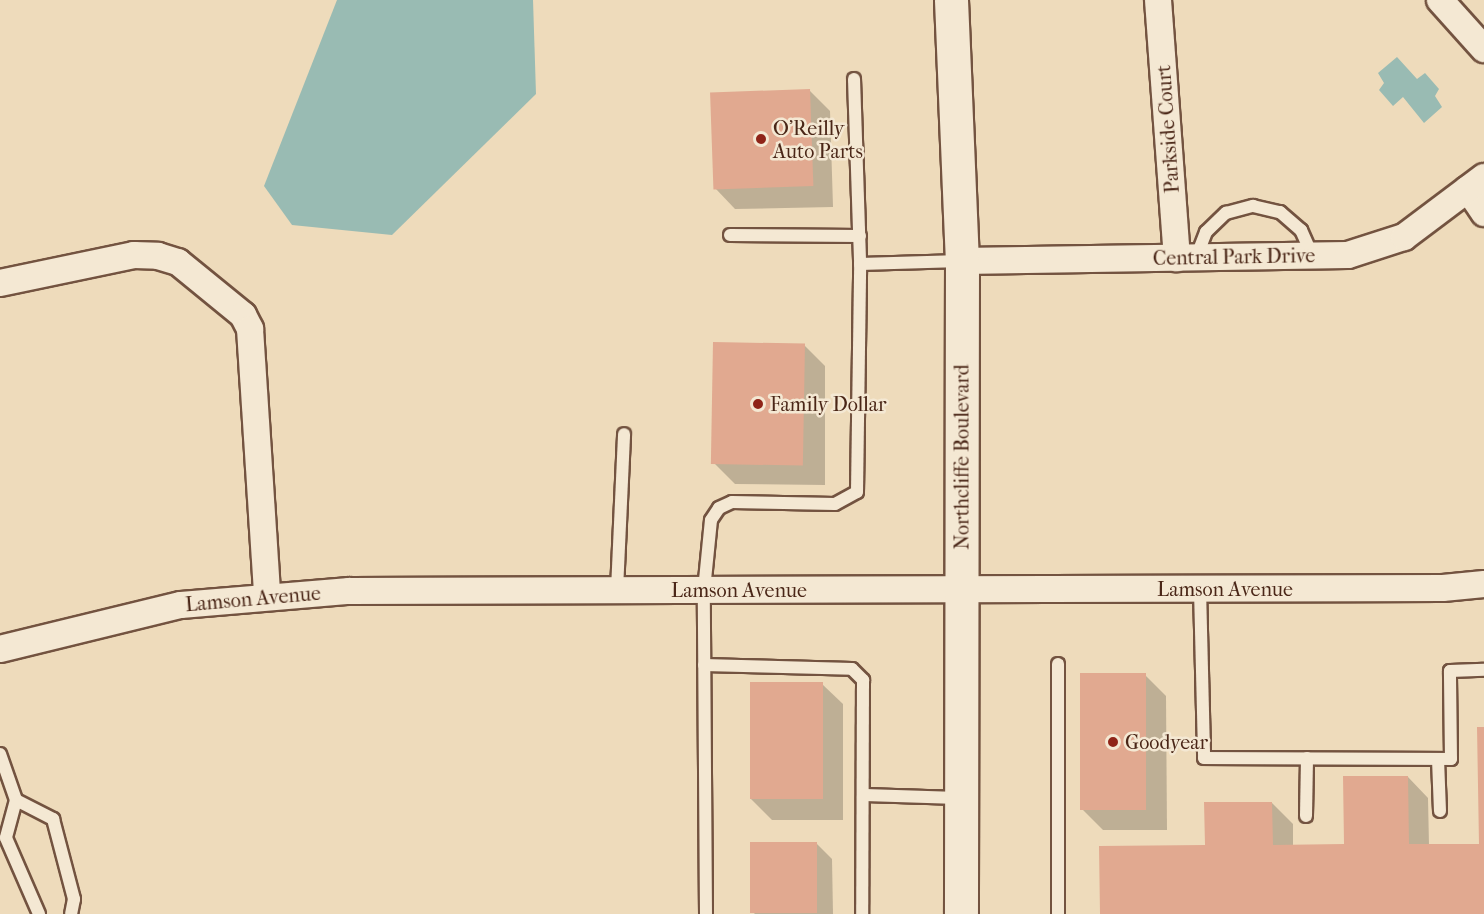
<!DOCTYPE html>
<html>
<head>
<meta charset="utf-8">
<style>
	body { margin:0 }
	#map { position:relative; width:1484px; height:914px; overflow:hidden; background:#eedbbb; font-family:"IM FELL French Canon",serif }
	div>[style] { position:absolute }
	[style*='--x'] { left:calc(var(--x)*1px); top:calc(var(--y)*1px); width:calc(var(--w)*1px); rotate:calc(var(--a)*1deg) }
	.water>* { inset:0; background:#99bbb3 }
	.shadow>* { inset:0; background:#0003 }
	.building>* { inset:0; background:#e1a990; transform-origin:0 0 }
	.roads { filter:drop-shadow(2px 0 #735340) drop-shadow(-2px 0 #735340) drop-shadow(0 2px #735340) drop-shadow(0 -2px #735340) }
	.service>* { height:12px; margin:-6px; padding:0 6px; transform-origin:6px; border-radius:6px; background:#f4e8d3 }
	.minor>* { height:26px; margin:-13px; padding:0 13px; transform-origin:13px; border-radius:13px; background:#f4e8d3 }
	.secondary>* { height:33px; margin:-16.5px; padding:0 16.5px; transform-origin:16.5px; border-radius:16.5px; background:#f4e8d3 }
	.dots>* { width:16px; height:16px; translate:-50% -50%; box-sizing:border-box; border:3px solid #f4e8d3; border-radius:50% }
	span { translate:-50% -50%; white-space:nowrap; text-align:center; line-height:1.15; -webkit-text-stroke:5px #f4e8d3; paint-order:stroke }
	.poi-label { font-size:20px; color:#4a2617 }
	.left { translate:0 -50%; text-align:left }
	.street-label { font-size:20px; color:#4a2617 }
</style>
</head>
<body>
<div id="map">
	<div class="water">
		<i style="clip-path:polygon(337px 0,533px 0,536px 94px,392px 235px,292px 225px,264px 186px)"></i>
		<i style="clip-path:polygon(1397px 57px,1417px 79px,1425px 73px,1439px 89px,1435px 96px,1442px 107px,1424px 123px,1403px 97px,1393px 106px,1379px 90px,1384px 83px,1378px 73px)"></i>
	</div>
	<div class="shadow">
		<i style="clip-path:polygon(809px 90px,830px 111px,833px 207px,735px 209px,715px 188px)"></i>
		<i style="clip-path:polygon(804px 345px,825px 366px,825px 485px,735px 484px,714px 463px)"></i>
		<i style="clip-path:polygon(1145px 675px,1166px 696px,1167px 830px,1103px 830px,1082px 809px)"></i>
		<i style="clip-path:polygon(822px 684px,843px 704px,843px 820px,772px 820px,751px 799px)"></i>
		<i style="clip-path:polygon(1484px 729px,1484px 914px,1101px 914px,1272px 803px,1293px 824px,1293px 846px,1346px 846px,1408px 777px,1428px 798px,1429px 845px,1480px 845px)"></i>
		<i style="clip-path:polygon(816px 843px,832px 859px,833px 914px,754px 914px)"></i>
	</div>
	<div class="building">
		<i style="left:810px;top:89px;width:97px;height:100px;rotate:88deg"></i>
		<i style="left:713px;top:342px;width:92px;height:122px;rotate:1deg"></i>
		<i style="left:1080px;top:673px;width:66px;height:137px"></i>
		<i style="left:750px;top:682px;width:73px;height:117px"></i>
		<i style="clip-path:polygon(1477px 727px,1484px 727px,1484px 914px,1100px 914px,1099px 846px,1205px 845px,1204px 802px,1272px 802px,1273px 845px,1344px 844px,1343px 776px,1408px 776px,1409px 844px,1479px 844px)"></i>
		<i style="left:750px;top:842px;width:67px;height:71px"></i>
	</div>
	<div class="roads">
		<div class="service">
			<i style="--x:854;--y:79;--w:185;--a:88.1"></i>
			<i style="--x:860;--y:264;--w:101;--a:-1.7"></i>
			<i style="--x:730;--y:235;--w:130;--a:0.4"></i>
			<i style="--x:1196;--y:258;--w:28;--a:-69"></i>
			<i style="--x:1206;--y:232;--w:28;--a:-44"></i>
			<i style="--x:1226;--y:213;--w:28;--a:-15"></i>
			<i style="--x:1253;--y:206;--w:28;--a:13"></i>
			<i style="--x:1280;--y:212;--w:28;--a:41"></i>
			<i style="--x:1301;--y:230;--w:27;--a:66"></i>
			<i style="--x:1200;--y:589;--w:169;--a:88.6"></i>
			<i style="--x:1204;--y:758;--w:247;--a:0.2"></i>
			<i style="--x:1451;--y:759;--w:88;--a:-90.7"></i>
			<i style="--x:1450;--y:671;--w:34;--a:-2"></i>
			<i style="--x:617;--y:590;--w:156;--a:-87.4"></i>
			<i style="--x:704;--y:665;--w:148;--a:1.5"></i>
			<i style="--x:852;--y:669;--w:16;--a:45"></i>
			<i style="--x:863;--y:680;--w:234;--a:90.2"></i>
			<i style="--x:0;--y:754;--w:49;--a:70.8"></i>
			<i style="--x:16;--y:800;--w:39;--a:105"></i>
			<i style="--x:6;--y:838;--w:83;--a:66.5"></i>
			<i style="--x:1438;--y:759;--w:52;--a:87.8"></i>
			<i style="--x:863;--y:795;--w:97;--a:1.8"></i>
			<i style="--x:16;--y:800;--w:42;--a:27.2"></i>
			<i style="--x:53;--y:819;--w:83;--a:75.3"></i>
			<i style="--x:74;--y:899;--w:15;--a:101"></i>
			<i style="--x:1306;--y:816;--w:58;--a:-89"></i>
			<i style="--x:706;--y:914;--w:324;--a:-90.4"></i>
			<i style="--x:704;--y:590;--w:70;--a:-84.3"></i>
			<i style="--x:711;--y:520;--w:14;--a:-56"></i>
			<i style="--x:719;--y:508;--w:14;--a:-25"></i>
			<i style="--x:732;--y:502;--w:103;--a:1.1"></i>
			<i style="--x:835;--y:504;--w:25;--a:-29"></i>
			<i style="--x:857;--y:492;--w:228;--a:-89.2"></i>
			<i style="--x:1058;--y:914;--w:250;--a:-90"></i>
		</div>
		<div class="minor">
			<i style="--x:1158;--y:0;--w:259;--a:85.8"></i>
			<i style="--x:1440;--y:0;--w:66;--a:48.1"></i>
			<i style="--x:1468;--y:189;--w:29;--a:56"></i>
			<i style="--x:962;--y:261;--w:386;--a:-0.9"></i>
			<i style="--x:1348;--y:255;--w:59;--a:-17.8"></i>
			<i style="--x:1404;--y:237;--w:100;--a:-36.9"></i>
			<i style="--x:0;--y:283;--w:137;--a:-11.8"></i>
			<i style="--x:134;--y:255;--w:24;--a:2"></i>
			<i style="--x:158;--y:256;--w:21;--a:17"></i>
			<i style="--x:178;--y:262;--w:84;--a:39.2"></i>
			<i style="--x:243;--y:315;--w:16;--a:63"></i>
			<i style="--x:250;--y:329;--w:266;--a:86.3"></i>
			<i style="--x:0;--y:649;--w:186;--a:-13.7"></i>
			<i style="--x:181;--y:605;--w:169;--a:-4.8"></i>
			<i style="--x:349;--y:591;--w:1094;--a:-0.16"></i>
			<i style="--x:1443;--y:588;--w:41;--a:-5.6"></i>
		</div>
		<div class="secondary">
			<i style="--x:951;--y:0;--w:261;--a:87.6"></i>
			<i style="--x:962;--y:261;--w:653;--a:90.09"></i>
		</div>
	</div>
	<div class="dots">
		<i style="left:761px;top:139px;background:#8f2418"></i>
		<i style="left:758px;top:404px;background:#8f2418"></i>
		<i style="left:1113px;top:742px;background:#8f2418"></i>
	</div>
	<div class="poi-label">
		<span class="left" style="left:773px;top:140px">O'Reilly<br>Auto Parts</span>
		<span class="left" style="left:770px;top:404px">Family Dollar</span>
		<span class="left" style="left:1125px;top:742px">Goodyear</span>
	</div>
	<div class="street-label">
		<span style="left:1168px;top:129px;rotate:-94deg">Parkside Court</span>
		<span style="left:1234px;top:257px;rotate:-1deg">Central Park Drive</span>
		<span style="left:962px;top:457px;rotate:-90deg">Northcliffe Boulevard</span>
		<span style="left:1225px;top:589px">Lamson Avenue</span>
		<span style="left:739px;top:590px">Lamson Avenue</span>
		<span style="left:253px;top:599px;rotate:-5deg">Lamson Avenue</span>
	</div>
</div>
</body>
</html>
